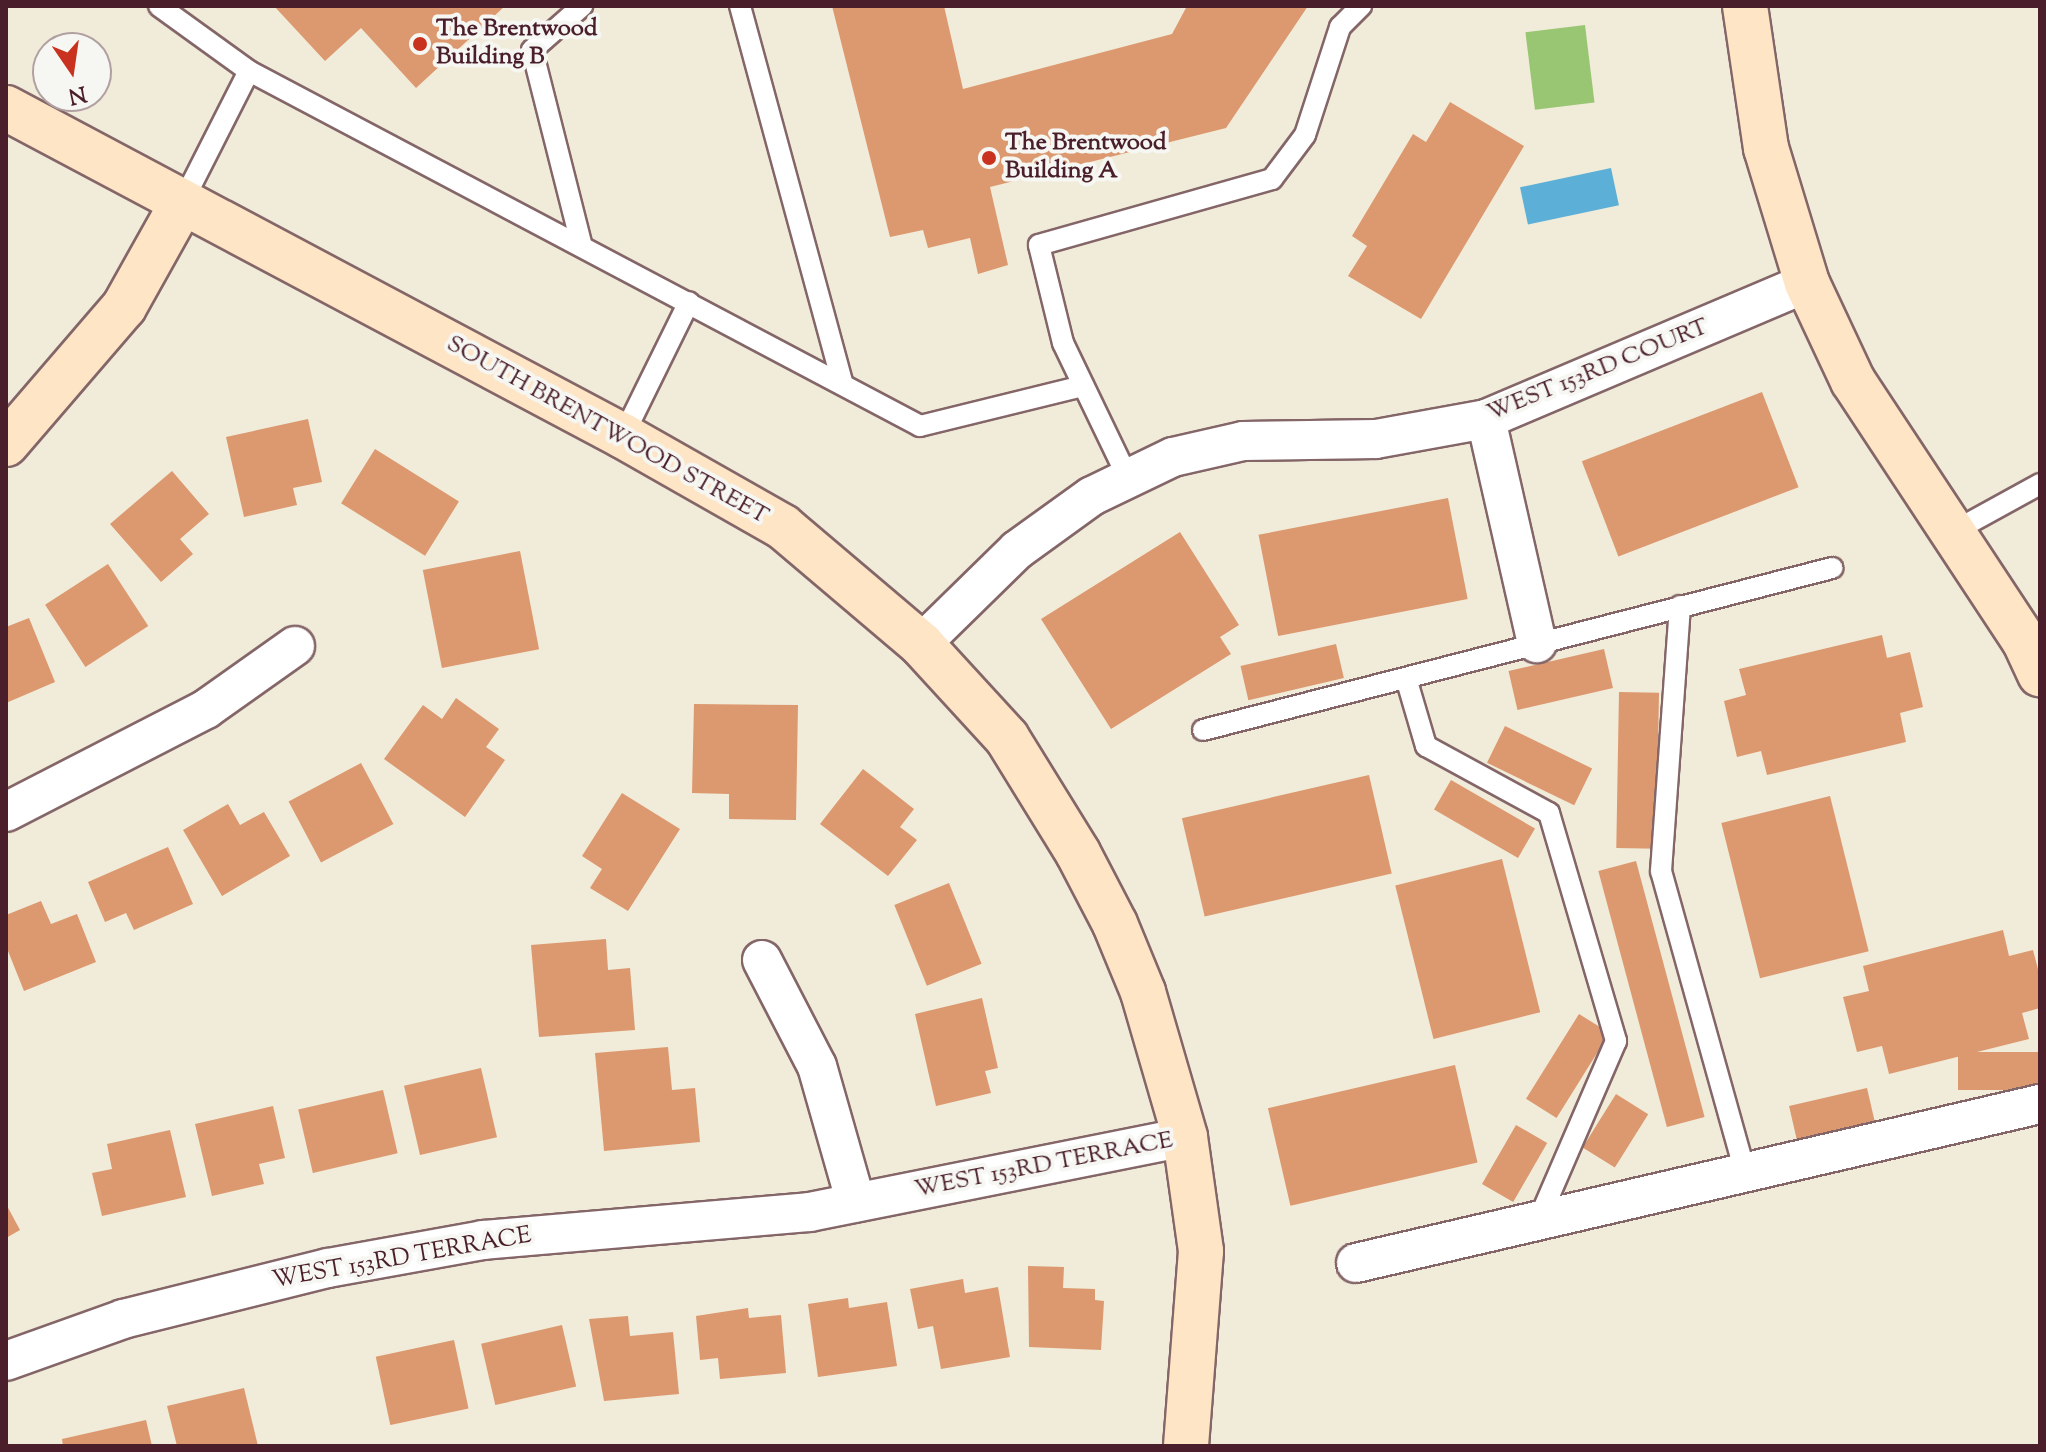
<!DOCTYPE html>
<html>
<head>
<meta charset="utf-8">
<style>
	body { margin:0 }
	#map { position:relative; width:2046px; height:1452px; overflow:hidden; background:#f1ebd9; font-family:"Sorts Mill Goudy",serif }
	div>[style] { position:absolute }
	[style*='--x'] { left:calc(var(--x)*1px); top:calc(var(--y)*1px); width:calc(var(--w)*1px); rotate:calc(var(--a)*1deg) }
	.green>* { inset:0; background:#99c673; transform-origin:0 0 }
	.water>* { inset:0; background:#5cafd7; transform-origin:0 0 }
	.building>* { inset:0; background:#dc986e; transform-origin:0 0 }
	.roads { filter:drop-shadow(2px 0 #846668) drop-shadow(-2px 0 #846668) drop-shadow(0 2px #846668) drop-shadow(0 -2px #846668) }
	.lane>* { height:20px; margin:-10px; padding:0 10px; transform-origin:10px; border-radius:10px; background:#fff }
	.street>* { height:38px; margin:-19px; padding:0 19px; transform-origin:19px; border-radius:19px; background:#fff }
	.secondary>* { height:44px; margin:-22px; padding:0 22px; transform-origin:22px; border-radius:22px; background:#fde5c5 }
	.dots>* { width:22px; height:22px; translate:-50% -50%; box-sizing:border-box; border:4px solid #f6f6f2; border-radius:50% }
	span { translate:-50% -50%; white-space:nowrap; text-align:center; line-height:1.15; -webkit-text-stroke:8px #f6f6f2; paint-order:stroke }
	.poi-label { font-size:24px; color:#4a1f2b; font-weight:700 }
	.left { translate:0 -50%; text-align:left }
	.street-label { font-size:24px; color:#4a1f2b }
	.frame { position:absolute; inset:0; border:8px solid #4a1f2b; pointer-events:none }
	.north { position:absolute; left:32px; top:32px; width:80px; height:80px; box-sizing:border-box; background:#f6f6f2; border:2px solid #b1a0a2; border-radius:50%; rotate:167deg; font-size:22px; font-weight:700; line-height:32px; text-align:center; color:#4a1f2b }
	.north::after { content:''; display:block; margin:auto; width:28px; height:36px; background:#c8321e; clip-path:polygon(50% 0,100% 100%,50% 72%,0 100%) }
</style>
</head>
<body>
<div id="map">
	<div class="green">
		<i style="left:1585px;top:25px;width:78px;height:60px;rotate:83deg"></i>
	</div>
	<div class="water">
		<i style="left:1611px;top:168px;width:38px;height:93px;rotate:78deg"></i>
	</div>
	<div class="building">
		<i style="clip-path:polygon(274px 6px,505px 6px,416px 88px,361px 28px,325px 61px)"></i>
		<i style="clip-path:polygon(832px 6px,944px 6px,963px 89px,1172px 34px,1187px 6px,1308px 6px,1226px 128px,990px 187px,1008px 265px,978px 274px,970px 238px,928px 248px,923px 230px,890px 237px)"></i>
		<i style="clip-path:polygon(1450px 102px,1524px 146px,1421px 319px,1348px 276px,1367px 246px,1352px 236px,1413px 134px,1426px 142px)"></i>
		<i style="left:1762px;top:392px;width:102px;height:193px;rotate:69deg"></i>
		<i style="clip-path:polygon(308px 419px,322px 482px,293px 488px,297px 505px,244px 517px,226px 437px)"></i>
		<i style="left:375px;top:449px;width:99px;height:64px;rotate:32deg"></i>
		<i style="clip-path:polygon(172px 471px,209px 514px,180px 539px,193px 554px,161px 582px,110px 524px)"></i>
		<i style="left:1448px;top:498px;width:103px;height:193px;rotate:79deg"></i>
		<i style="clip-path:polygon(1180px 532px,1239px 625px,1220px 637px,1231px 654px,1111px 729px,1041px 619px)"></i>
		<i style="left:520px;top:551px;width:100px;height:99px;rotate:79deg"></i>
		<i style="left:108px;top:564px;width:74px;height:75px;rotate:57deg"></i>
		<i style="clip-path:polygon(29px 618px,55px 682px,6px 703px,6px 627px)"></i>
		<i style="clip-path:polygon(1882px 635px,1887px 658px,1910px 652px,1923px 707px,1900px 713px,1906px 742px,1767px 775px,1761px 751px,1737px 757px,1724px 701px,1746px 695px,1739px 669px)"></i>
		<i style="left:1336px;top:644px;width:35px;height:98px;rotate:77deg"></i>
		<i style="left:1604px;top:649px;width:40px;height:98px;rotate:77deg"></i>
		<i style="left:1619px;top:692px;width:40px;height:156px;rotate:1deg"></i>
		<i style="clip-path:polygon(456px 698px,499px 729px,486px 747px,505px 760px,465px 817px,384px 759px,423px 705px,442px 719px)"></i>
		<i style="clip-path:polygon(694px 704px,798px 705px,796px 820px,729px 819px,729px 794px,692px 793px)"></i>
		<i style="left:1505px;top:726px;width:97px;height:41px;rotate:26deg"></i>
		<i style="left:361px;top:763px;width:69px;height:82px;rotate:62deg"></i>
		<i style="clip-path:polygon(863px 769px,914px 809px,900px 827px,917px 840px,888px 876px,820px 824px)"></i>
		<i style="left:1369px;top:775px;width:101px;height:192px;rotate:77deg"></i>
		<i style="left:1451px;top:780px;width:97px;height:34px;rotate:30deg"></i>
		<i style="clip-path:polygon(622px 793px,680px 829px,628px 911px,590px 888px,602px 869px,582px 856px)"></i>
		<i style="left:1830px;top:796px;width:160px;height:112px;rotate:76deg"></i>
		<i style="clip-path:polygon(228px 804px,240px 825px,264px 812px,290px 856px,222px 896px,183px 830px)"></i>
		<i style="clip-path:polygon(168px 847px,193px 904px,134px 930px,126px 913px,105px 922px,88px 882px)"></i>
		<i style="left:1502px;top:859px;width:158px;height:110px;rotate:76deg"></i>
		<i style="left:1636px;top:861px;width:265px;height:39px;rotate:75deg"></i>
		<i style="left:949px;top:883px;width:87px;height:59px;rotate:68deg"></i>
		<i style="clip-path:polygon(41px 901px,51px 924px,77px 914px,96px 962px,24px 991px,6px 946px,6px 915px)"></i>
		<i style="clip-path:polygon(2003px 930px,2009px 956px,2033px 950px,2040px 977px,2040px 1008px,2022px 1013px,2029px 1039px,1889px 1074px,1882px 1046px,1857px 1052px,1843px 997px,1869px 991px,1863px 966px)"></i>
		<i style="clip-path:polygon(606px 939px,608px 970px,630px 968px,635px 1030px,539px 1037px,531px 945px)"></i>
		<i style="clip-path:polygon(982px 998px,998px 1068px,985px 1071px,991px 1093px,936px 1106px,915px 1014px)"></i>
		<i style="left:1579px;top:1014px;width:36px;height:100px;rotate:32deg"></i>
		<i style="clip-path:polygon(668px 1047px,672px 1090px,695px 1088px,700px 1142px,604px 1151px,595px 1053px)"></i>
		<i style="left:2040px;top:1052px;width:38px;height:82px;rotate:90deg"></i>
		<i style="left:1455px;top:1065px;width:100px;height:192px;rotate:77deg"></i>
		<i style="left:481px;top:1068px;width:71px;height:79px;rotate:77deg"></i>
		<i style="left:1867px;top:1088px;width:40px;height:80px;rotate:77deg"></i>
		<i style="left:383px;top:1090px;width:65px;height:87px;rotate:77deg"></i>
		<i style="left:1616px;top:1094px;width:38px;height:63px;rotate:32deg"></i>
		<i style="clip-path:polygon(273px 1106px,285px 1158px,259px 1164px,264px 1184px,212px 1196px,195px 1124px)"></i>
		<i style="left:1516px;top:1125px;width:36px;height:68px;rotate:30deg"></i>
		<i style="clip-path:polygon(170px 1130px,186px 1197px,102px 1216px,92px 1173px,112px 1169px,107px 1144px)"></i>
		<i style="clip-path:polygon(6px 1204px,20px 1230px,6px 1238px)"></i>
		<i style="clip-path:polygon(1028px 1266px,1064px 1267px,1063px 1288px,1095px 1289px,1095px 1300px,1104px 1301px,1101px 1350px,1029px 1347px)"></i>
		<i style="clip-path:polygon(963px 1279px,965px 1293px,998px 1287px,1010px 1357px,941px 1369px,933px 1326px,918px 1329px,910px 1289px)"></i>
		<i style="clip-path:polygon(848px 1298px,849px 1308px,887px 1302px,897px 1366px,818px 1377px,808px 1304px)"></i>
		<i style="clip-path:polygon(748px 1308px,749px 1318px,781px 1315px,786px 1373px,720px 1379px,718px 1358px,700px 1360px,696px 1316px)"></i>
		<i style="clip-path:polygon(628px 1316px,630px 1336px,673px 1332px,679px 1394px,604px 1401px,589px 1319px)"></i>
		<i style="left:562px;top:1325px;width:63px;height:83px;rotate:77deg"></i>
		<i style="left:454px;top:1340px;width:70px;height:80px;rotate:78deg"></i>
		<i style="clip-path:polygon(244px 1388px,258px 1446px,177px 1446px,167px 1406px)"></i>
		<i style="clip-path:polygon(146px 1420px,152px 1446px,63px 1446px,62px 1439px)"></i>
	</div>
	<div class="roads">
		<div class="lane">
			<i style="--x:159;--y:6;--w:111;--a:35.8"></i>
			<i style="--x:249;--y:71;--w:759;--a:27.88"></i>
			<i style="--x:920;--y:426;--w:168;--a:-13.8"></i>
			<i style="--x:740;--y:6;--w:392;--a:74.8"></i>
			<i style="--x:181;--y:205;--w:150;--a:-63.1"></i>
			<i style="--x:581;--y:243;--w:199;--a:-104.2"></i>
			<i style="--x:532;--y:50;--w:67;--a:-41.3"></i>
			<i style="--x:623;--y:436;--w:149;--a:-63.8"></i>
			<i style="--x:1128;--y:478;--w:150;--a:-115.7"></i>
			<i style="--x:1063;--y:343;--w:101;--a:-103.8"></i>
			<i style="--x:1039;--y:245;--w:242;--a:-15.8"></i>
			<i style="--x:1272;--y:179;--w:55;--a:-53.1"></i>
			<i style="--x:1305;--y:135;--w:114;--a:-72"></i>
			<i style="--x:1340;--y:27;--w:30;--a:-45"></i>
			<i style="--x:1951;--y:533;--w:102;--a:-28.8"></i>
			<i style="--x:1680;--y:606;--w:266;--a:94.1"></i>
			<i style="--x:1661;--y:871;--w:313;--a:74.4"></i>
			<i style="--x:1406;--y:678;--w:71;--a:73.6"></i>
			<i style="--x:1426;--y:746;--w:140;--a:28.6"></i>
			<i style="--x:1549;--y:813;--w:238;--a:73.6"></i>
			<i style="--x:1616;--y:1041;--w:196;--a:113.4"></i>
			<i style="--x:1203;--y:730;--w:650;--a:-14.44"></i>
		</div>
		<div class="street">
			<i style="--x:1486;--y:419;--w:230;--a:77.2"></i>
			<i style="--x:921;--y:644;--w:134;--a:-44.4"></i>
			<i style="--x:1017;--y:550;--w:92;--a:-35.8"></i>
			<i style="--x:1092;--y:496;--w:90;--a:-25.7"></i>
			<i style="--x:1173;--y:457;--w:72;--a:-12.9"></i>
			<i style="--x:1243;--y:441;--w:133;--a:-0.9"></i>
			<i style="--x:1376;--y:439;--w:112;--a:-10.3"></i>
			<i style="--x:1486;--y:419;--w:349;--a:-23"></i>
			<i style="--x:6;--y:812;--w:225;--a:-27.2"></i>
			<i style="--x:206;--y:709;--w:109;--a:-35.3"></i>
			<i style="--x:762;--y:960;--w:119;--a:62.6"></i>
			<i style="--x:817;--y:1066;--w:142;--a:74.1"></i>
			<i style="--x:1356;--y:1263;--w:702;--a:-13.09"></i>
			<i style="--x:6;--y:1361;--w:124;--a:-19.7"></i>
			<i style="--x:123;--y:1319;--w:211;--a:-14"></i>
			<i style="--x:328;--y:1268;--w:158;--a:-10.2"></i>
			<i style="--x:483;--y:1240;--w:328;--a:-4.9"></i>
			<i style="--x:810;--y:1212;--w:382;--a:-11.3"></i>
		</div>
		<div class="secondary">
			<i style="--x:1745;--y:6;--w:144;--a:81.6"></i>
			<i style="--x:1766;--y:148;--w:141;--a:73.1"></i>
			<i style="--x:1807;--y:283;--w:108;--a:64.9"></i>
			<i style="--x:1853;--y:381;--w:310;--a:56.6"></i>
			<i style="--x:2024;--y:640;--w:38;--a:65"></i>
			<i style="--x:6;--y:108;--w:699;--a:28"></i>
			<i style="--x:623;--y:436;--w:184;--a:29.6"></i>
			<i style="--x:783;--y:527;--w:181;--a:40.3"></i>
			<i style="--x:921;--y:644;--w:127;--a:47.5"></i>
			<i style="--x:1007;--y:738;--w:135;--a:58.3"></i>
			<i style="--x:1078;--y:853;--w:80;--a:62.5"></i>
			<i style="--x:1115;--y:924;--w:74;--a:67.6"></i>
			<i style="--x:1143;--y:992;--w:151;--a:73.8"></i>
			<i style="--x:1185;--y:1137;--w:115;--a:82"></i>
			<i style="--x:1201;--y:1251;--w:196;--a:94.4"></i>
			<i style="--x:6;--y:444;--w:181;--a:-49.3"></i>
			<i style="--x:124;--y:307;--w:117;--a:-60.8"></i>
		</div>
	</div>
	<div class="dots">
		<i style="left:420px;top:44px;background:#c8321e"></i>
		<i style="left:989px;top:158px;background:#c8321e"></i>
	</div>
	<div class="poi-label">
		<span class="left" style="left:436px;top:44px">The Brentwood<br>Building B</span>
		<span class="left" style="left:1005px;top:158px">The Brentwood<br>Building A</span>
	</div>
	<div class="street-label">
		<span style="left:1598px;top:371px;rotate:-22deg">WEST 153RD COURT</span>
		<span style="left:607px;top:431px;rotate:29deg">SOUTH BRENTWOOD STREET</span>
		<span style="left:1044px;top:1166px;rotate:-11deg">WEST 153RD TERRACE</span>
		<span style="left:402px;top:1259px;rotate:-10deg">WEST 153RD TERRACE</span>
	</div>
	<div class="frame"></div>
	<div class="north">N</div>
</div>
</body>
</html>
